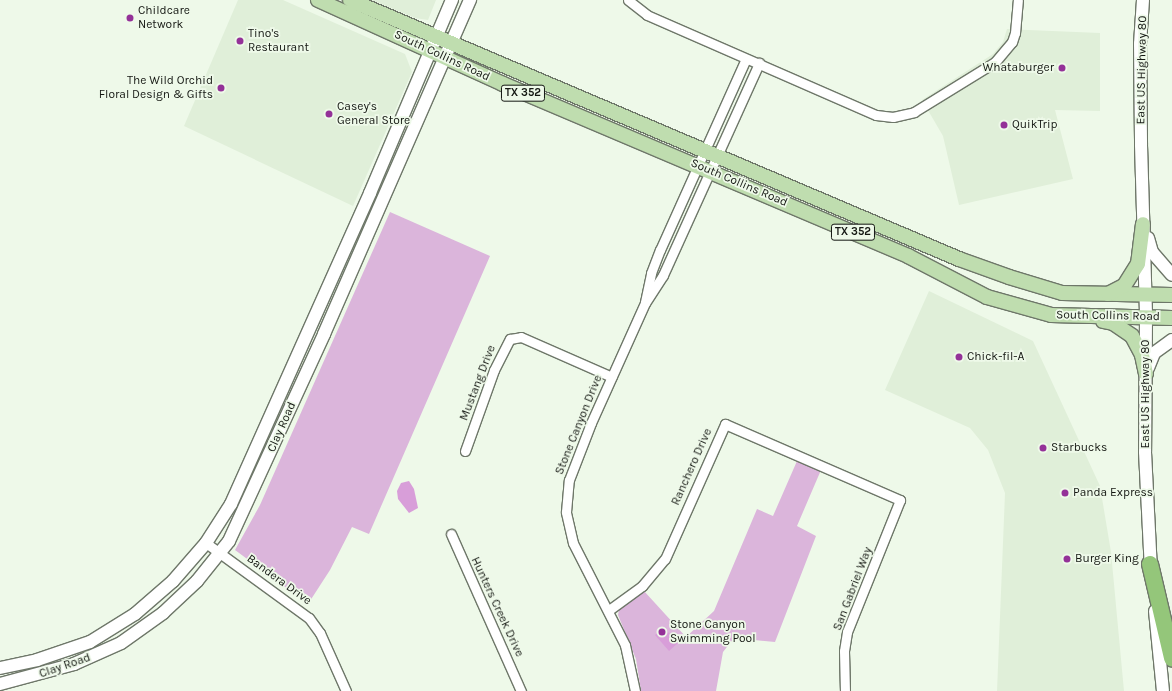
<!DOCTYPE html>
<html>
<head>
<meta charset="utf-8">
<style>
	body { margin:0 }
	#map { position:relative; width:1172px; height:691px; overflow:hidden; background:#eef9e9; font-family:Karla,sans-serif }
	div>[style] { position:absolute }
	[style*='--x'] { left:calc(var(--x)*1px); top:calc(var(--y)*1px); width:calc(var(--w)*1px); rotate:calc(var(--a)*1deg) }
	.built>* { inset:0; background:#e0efd9 }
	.green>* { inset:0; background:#dbb5db }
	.water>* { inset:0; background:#d89ed9 }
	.roads { filter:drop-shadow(1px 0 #6e7769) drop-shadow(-1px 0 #6e7769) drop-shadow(0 1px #6e7769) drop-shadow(0 -1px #6e7769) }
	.street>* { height:9px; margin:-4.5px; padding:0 4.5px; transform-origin:4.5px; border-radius:4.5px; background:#fff }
	.secondary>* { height:12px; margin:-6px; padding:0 6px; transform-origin:6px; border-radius:6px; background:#fff }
	.primary>* { height:14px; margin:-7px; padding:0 7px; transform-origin:7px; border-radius:7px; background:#bfddaf }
	.highway>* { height:16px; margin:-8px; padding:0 8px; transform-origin:8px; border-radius:8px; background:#94c67a }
	.dots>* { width:11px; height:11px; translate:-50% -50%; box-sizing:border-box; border:2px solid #eef9e9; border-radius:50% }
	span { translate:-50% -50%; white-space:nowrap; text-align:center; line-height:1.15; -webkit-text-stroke:3.5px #eef9e9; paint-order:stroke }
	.shield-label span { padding:1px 3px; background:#eef9e9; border:1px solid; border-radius:3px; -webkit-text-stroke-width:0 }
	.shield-label { font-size:11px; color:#141712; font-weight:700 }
	.poi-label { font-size:12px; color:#141712 }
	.left { translate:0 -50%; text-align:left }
	.right { translate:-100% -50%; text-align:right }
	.street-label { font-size:12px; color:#141712 }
</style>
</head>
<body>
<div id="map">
	<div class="built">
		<i style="clip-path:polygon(238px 0,283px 0,405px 54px,412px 72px,353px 206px,184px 126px)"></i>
		<i style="clip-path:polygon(371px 0,436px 0,428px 20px,415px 18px)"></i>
		<i style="clip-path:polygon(1007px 29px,1100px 33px,1100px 111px,1055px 110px,1073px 179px,959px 205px,943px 136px,922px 100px,993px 54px,1003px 42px)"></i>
		<i style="clip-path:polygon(929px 291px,1033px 341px,1100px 486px,1111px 552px,1124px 691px,997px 691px,1005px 493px,988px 450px,970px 428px,885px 390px)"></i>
	</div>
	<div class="green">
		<i style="clip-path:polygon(390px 212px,490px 256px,369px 534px,352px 527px,330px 570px,308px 604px,235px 550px,260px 505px)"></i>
		<i style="clip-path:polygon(797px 461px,821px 470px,797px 526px,816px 536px,775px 642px,734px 638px,723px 652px,716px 691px,641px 691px,636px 659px,618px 615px,619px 610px,644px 591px,686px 637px,714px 611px,757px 509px,773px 516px)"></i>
	</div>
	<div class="water">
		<i style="clip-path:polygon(409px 481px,414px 489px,418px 508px,409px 513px,398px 499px,397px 491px,401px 483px)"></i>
		<i style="clip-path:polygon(666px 627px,668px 632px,678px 643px,669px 651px,655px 635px)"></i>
	</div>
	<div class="roads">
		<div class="street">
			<i style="--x:628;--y:0;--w:24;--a:38"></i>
			<i style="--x:647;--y:15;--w:250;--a:23.6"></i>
			<i style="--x:876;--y:115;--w:17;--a:7"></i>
			<i style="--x:893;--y:117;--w:22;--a:-13"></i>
			<i style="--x:914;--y:112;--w:95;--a:-31.7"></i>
			<i style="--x:995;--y:62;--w:26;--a:-50"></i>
			<i style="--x:1012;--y:42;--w:9;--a:-72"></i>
			<i style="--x:1015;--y:33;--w:33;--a:-85"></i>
			<i style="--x:645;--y:302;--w:30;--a:-78"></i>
			<i style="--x:651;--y:273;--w:25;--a:-69"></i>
			<i style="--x:660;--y:250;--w:209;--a:-65.8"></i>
			<i style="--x:465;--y:451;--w:86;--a:-70.3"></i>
			<i style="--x:494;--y:370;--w:35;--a:-63"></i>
			<i style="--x:510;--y:339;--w:11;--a:-10"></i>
			<i style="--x:521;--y:337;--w:99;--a:23.7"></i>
			<i style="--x:451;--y:534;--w:172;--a:66"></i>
			<i style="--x:206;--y:543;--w:127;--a:36.1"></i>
			<i style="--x:309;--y:618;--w:19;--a:54"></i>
			<i style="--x:320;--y:633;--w:64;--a:65.9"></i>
			<i style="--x:609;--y:610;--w:41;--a:-36"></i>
			<i style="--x:642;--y:586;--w:35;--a:-50"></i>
			<i style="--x:665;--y:559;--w:148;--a:-66"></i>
			<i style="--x:725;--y:424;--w:191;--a:23.5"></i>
			<i style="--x:900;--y:500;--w:142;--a:111.9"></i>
			<i style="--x:847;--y:632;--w:19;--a:99"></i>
			<i style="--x:844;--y:651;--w:40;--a:88.6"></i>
			<i style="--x:635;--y:691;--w:47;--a:-102.3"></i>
			<i style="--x:625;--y:645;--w:114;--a:-117"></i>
			<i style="--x:573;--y:543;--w:32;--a:-103"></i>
			<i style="--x:566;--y:512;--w:32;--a:-85"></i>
			<i style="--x:569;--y:480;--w:61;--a:-68.9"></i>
			<i style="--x:591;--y:423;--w:132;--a:-65.8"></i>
			<i style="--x:645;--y:303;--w:33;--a:-57"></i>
			<i style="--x:663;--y:275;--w:233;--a:-65.6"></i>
		</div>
		<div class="secondary">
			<i style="--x:1143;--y:0;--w:44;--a:93.9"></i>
			<i style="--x:1140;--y:44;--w:101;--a:89.4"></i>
			<i style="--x:1141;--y:145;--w:173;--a:88.3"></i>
			<i style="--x:1146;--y:318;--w:134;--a:90.4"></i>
			<i style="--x:1145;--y:452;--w:120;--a:87.1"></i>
			<i style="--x:1148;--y:238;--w:15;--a:74"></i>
			<i style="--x:1152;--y:252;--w:30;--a:49"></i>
			<i style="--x:1148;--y:368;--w:16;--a:-68"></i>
			<i style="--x:1154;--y:353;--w:22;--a:-36"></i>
			<i style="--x:1155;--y:611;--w:80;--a:84.3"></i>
			<i style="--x:0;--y:668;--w:38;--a:-12"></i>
			<i style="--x:37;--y:660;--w:56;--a:-18.8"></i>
			<i style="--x:90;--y:642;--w:53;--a:-31.9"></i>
			<i style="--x:135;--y:614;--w:50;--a:-41"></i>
			<i style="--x:173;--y:581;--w:50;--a:-49"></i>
			<i style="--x:206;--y:543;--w:46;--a:-57.3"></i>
			<i style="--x:231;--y:504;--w:341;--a:-65.9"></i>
			<i style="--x:370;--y:193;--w:210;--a:-67"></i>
			<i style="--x:0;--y:684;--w:77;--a:-15.1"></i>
			<i style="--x:74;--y:664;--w:51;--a:-24.1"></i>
			<i style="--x:121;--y:643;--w:52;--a:-35.5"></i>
			<i style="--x:163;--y:613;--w:47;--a:-43.3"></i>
			<i style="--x:197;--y:581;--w:51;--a:-51.3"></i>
			<i style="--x:229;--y:541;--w:228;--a:-65.3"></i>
			<i style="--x:324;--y:334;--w:365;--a:-66.4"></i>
		</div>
		<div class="primary">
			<i style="--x:318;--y:0;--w:203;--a:24.4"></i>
			<i style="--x:503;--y:84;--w:440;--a:23"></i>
			<i style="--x:908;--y:256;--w:89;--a:27.4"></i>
			<i style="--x:987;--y:297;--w:66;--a:15.7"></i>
			<i style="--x:1051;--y:315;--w:121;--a:1.4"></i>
			<i style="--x:350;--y:0;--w:662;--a:23.04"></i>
			<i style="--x:959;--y:259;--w:53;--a:19.8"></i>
			<i style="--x:1009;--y:277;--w:55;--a:16.8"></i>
			<i style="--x:1062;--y:293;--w:110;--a:1"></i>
			<i style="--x:1108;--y:294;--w:18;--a:-27"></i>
			<i style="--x:1124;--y:286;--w:26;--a:-58"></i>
			<i style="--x:1138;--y:264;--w:40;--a:-82.9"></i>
			<i style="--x:1103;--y:321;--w:10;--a:11"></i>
			<i style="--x:1113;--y:323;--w:23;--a:34"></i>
			<i style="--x:1132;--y:336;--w:21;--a:62"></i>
			<i style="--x:1142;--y:355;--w:19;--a:78"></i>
		</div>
		<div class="highway">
			<i style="--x:1150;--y:564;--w:97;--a:76.8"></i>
		</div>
	</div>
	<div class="dots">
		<i style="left:130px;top:18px;background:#943198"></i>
		<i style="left:240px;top:41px;background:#943198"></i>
		<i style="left:1062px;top:68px;background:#943198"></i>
		<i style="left:221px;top:88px;background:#943198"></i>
		<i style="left:329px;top:114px;background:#943198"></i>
		<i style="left:1004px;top:125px;background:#943198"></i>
		<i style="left:959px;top:357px;background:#943198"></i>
		<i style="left:1043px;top:448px;background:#943198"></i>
		<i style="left:1065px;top:493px;background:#943198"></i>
		<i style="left:1067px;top:559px;background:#943198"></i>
		<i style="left:662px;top:632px;background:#943198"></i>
	</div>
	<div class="shield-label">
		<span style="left:523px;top:93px">TX 352</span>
		<span style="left:853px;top:232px">TX 352</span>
	</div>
	<div class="poi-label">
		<span class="left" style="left:138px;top:18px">Childcare<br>Network</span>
		<span class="left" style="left:248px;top:41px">Tino's<br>Restaurant</span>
		<span class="right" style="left:1054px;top:68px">Whataburger</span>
		<span class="right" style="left:213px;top:88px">The Wild Orchid<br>Floral Design &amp; Gifts</span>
		<span class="left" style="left:337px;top:114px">Casey's<br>General Store</span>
		<span class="left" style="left:1012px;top:125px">QuikTrip</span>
		<span class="left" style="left:967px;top:357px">Chick-fil-A</span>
		<span class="left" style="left:1051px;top:448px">Starbucks</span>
		<span class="left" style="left:1073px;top:493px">Panda Express</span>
		<span class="left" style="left:1075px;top:559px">Burger King</span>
		<span class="left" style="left:670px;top:632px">Stone Canyon<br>Swimming Pool</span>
	</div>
	<div class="street-label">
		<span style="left:442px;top:56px;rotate:25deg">South Collins Road</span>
		<span style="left:1142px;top:70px;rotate:-89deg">East US Highway 80</span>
		<span style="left:739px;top:183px;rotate:23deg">South Collins Road</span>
		<span style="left:1108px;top:316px;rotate:1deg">South Collins Road</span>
		<span style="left:478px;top:383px;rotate:-69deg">Mustang Drive</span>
		<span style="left:1146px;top:394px;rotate:-90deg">East US Highway 80</span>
		<span style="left:579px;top:425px;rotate:-68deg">Stone Canyon Drive</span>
		<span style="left:282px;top:427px;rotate:-66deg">Clay Road</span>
		<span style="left:692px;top:467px;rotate:-66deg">Ranchero Drive</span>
		<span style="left:279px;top:580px;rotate:36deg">Bandera Drive</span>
		<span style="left:853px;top:589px;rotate:-69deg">San Gabriel Way</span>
		<span style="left:497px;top:607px;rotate:65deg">Hunters Creek Drive</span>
		<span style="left:65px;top:666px;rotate:-19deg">Clay Road</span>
	</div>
</div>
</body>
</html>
